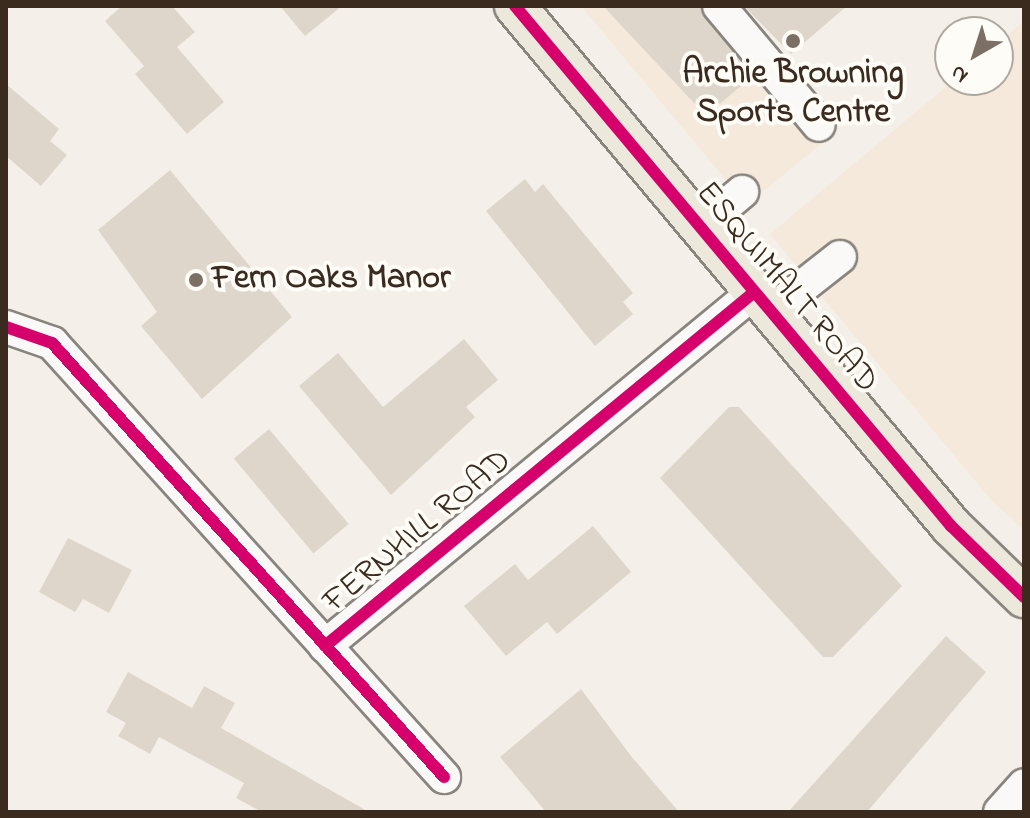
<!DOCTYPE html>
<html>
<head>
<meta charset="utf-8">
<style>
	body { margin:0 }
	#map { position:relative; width:1030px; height:818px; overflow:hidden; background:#f4f0e9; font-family:"Indie Flower",sans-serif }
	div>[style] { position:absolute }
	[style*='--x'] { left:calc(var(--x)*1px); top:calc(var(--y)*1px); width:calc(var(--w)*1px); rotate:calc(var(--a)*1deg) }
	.built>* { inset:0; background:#f4e9da }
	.building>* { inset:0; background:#dfd6cb; transform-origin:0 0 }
	.roads { filter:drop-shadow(2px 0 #89847e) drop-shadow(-2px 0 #89847e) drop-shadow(0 2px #89847e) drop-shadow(0 -2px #89847e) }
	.minor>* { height:32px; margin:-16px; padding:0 16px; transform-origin:16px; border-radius:16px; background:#faf9f7 }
	.major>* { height:40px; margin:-20px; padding:0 20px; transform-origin:20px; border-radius:20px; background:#ece8db }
	.cycleway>* { height:12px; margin:-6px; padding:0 6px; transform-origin:6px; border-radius:6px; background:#d6006c }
	.dots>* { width:22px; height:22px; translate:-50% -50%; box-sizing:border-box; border:4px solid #fdfcf7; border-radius:50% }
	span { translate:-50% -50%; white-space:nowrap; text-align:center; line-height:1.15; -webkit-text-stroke:8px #fdfcf7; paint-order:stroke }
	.poi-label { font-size:34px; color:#3b2a1e; font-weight:700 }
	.left { translate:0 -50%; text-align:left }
	.street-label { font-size:34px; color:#3b2a1e }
	.frame { position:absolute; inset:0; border:8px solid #3b2a1e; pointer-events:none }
	.north { position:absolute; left:934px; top:16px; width:80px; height:80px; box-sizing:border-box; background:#fdfcf7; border:2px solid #afa8a0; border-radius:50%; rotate:219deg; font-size:22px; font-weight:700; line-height:32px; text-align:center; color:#3b2a1e }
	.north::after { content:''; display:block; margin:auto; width:28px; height:36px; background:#7c6f65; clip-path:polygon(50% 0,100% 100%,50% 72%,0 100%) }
</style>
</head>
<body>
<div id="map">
	<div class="built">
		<i style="clip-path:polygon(581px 6px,735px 6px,839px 129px,747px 205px)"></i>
		<i style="clip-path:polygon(1024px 21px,1024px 530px,991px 500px,770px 234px,954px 80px,998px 80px,998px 43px)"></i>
	</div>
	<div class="building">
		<i style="clip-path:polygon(122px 6px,172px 6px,195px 32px,177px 47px,224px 102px,187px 134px,135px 74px,144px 66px,105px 21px)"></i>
		<i style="clip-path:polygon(280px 6px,342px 6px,305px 36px)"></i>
		<i style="clip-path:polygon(603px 6px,700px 6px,753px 76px,711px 111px,701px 99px,695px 104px)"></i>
		<i style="clip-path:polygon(744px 6px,847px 6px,791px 54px)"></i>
		<i style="clip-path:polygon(6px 84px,59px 129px,50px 141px,67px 155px,41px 186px,6px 156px)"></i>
		<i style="clip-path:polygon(170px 170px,292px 317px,202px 399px,141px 326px,157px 312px,98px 230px)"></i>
		<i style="clip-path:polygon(525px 179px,535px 192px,543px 184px,633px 293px,623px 302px,633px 314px,595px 346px,486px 211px)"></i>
		<i style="clip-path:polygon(464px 339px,498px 380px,466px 407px,475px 417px,391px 495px,299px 386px,338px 353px,383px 407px)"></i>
		<i style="clip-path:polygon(729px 407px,739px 407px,902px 586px,833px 657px,823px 657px,660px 478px)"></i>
		<i style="left:269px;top:429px;width:124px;height:46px;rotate:50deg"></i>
		<i style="clip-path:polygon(593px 526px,631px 572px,557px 634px,547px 622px,506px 656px,464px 606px,515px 564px,528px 580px)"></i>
		<i style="clip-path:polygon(68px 538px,132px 570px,109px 613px,83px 599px,75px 612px,39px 592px)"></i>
		<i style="clip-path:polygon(946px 636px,986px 672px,867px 812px,788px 812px)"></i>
		<i style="clip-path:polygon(128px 672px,192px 708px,204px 686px,235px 703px,221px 728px,369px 812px,262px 812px,236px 798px,244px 783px,159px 737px,150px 754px,118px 736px,126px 723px,106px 712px)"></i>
		<i style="clip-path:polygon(581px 689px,631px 756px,679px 812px,546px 812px,500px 757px)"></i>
	</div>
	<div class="roads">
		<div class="minor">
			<i style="--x:719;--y:6;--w:155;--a:50"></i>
			<i style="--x:700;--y:227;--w:55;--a:-39.8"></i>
			<i style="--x:770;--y:312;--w:89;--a:-38.2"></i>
			<i style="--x:6;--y:327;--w:49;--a:19.2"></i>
			<i style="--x:52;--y:343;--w:585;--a:47.91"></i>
			<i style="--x:325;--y:646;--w:555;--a:-39.51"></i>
			<i style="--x:1000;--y:812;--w:36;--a:-48"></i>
		</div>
		<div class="major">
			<i style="--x:515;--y:6;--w:679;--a:50.02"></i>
			<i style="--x:951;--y:526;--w:102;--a:44.2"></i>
		</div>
	</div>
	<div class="cycleway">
		<i style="--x:515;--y:6;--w:679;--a:50.02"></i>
		<i style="--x:951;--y:526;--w:102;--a:44.2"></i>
		<i style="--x:6;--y:327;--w:49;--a:19.2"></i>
		<i style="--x:52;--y:343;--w:585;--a:47.91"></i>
		<i style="--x:325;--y:646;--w:555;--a:-39.51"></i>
	</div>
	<div class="dots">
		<i style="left:793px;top:41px;background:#7c6f65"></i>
		<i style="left:196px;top:280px;background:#7c6f65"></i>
	</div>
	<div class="poi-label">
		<span style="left:793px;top:94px">Archie Browning<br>Sports Centre</span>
		<span class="left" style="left:212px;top:280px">Fern Oaks Manor</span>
	</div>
	<div class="street-label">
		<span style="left:786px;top:288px;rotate:50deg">ESQUIMALT ROAD</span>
		<span style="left:418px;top:532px;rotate:-40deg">FERNHILL ROAD</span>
	</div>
	<div class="frame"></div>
	<div class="north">N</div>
</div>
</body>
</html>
